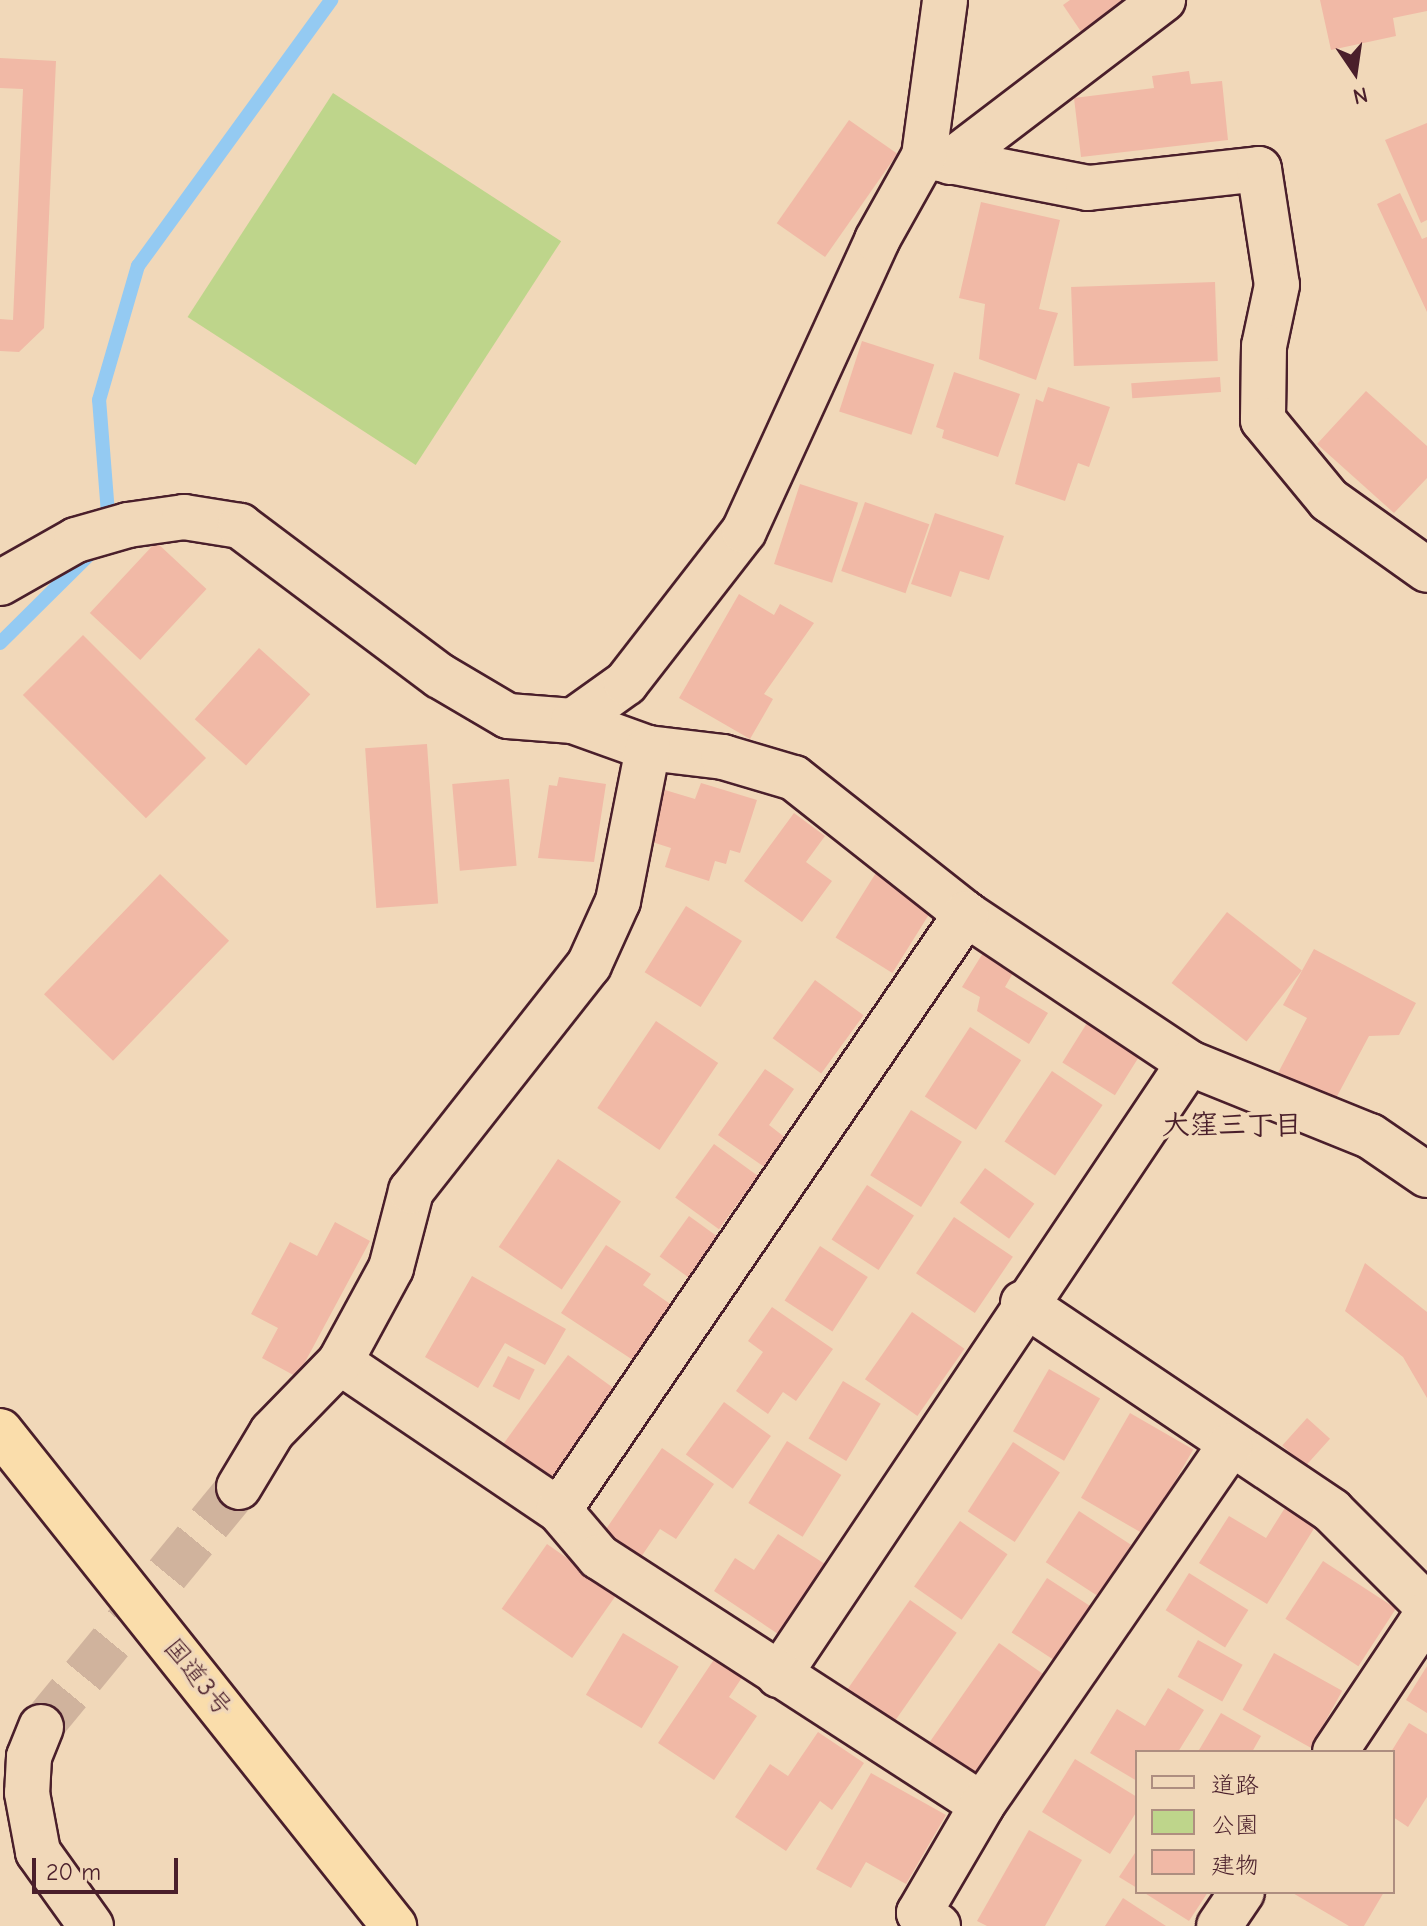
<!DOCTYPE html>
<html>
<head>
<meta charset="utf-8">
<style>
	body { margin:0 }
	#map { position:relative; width:1427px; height:1926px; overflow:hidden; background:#f1d8b9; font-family:"Comic Neue","Klee One",sans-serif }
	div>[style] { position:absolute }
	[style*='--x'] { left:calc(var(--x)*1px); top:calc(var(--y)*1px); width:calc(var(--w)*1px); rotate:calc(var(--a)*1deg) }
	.green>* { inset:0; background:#bed58b; transform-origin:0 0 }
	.stream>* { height:14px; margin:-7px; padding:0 7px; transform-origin:7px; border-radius:7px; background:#94caf2 }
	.building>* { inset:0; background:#f1b9a6; transform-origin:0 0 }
	.minor-tunnel>* { height:44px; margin-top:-22px; transform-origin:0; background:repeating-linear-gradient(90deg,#d0b39d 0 44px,transparent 0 66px) }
	.roads { filter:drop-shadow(2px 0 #4a1f2b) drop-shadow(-2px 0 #4a1f2b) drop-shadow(0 2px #4a1f2b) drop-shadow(0 -2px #4a1f2b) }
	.minor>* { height:44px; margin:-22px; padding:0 22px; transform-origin:22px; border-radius:22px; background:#f1d8b9 }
	.highway>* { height:44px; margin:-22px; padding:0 22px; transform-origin:22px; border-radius:22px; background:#faddab }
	span { translate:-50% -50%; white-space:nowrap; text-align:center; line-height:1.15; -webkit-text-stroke:7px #f1d8b9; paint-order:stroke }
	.street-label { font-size:26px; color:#4a1f2b }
	.neighbourhood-label { font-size:28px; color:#4a1f2b; font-weight:700 }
	.legend { position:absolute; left:1135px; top:1750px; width:260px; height:144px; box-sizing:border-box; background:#f1d8b9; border:2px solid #ae8e80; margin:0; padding:10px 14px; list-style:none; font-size:24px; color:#4a1f2b }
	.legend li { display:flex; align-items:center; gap:16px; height:40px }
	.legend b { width:40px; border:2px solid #ae8e80 }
	.north { position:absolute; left:1315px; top:32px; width:80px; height:80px; -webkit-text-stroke:6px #f1d8b9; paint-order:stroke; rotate:167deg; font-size:22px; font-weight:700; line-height:32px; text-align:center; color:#4a1f2b }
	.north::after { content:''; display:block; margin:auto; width:28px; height:36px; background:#4a1f2b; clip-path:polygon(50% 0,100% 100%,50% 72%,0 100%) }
	.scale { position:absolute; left:32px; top:1858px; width:146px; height:36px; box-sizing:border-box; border:4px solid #4a1f2b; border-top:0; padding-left:10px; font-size:24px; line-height:28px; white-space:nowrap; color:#4a1f2b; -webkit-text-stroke:6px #f1d8b9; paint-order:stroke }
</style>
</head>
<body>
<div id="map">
	<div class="green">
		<i style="left:333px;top:93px;width:272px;height:267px;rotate:33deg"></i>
	</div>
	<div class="stream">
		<i style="--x:109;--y:526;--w:126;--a:-94.5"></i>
		<i style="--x:99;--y:400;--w:140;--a:-73.8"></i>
		<i style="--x:138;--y:266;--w:329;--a:-54"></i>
		<i style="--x:0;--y:643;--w:141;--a:-44.7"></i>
	</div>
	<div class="building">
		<i style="clip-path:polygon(1070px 0,1138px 0,1084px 36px,1063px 5px)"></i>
		<i style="clip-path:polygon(1320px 0,1427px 0,1427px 11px,1393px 18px,1396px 36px,1331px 50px)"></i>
		<i style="clip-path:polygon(0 58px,56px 61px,44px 328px,19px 352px,0 351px,0 319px,13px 320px,23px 89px,0 88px)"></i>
		<i style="clip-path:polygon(1189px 71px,1191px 84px,1222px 81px,1228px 140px,1081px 157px,1074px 98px,1154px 88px,1152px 76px)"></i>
		<i style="left:849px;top:120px;width:59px;height:126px;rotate:35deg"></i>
		<i style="clip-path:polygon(1427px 123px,1427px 220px,1421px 223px,1385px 140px)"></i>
		<i style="clip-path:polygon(1400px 193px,1422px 239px,1427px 237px,1427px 312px,1377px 204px)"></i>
		<i style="clip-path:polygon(981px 202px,1060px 220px,1039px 309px,1058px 313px,1036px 380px,979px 359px,985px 304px,959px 298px)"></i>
		<i style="left:1215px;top:282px;width:79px;height:144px;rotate:88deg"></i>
		<i style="left:862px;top:341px;width:76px;height:74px;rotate:18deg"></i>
		<i style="clip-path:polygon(954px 372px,1020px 394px,998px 457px,942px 438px,944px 430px,936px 427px)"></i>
		<i style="left:1220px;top:377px;width:15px;height:89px;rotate:86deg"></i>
		<i style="clip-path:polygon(1048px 387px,1110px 407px,1089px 467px,1078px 463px,1065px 501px,1015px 484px,1036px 399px,1043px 402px)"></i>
		<i style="clip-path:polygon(1366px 391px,1427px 446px,1427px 478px,1394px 513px,1317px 444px)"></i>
		<i style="left:800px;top:484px;width:61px;height:84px;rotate:18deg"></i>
		<i style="left:865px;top:502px;width:68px;height:73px;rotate:19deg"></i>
		<i style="clip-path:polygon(935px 513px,1004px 536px,989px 580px,960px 571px,951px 597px,911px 584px)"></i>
		<i style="left:156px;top:542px;width:69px;height:97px;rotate:43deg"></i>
		<i style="clip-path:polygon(739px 594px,774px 615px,780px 604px,814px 623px,764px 694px,773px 699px,750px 739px,679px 698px)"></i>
		<i style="left:83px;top:635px;width:174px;height:85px;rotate:45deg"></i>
		<i style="left:259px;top:648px;width:69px;height:96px;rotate:42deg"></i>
		<i style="left:427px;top:744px;width:160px;height:62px;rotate:86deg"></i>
		<i style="clip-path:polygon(559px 777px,606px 784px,594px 862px,538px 858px,549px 785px,557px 786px)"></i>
		<i style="left:509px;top:779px;width:87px;height:57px;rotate:85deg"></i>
		<i style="clip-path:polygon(701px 783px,757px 800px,740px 853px,730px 850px,726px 864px,715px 861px,709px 881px,665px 867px,671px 848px,649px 841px,665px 790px,695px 799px)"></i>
		<i style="clip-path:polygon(794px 813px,825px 836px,806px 862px,832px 881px,802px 922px,744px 881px)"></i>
		<i style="left:879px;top:868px;width:67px;height:82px;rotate:32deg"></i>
		<i style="left:160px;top:874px;width:96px;height:167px;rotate:44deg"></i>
		<i style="left:686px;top:906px;width:66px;height:78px;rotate:32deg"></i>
		<i style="left:1227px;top:912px;width:95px;height:90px;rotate:38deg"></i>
		<i style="clip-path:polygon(986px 948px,1017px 966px,1005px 987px,1048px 1013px,1029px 1044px,977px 1011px,980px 997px,962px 987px)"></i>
		<i style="clip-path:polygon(1314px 949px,1416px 1003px,1399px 1035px,1369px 1036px,1334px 1102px,1278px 1073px,1307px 1018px,1283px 1005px)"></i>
		<i style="left:815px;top:980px;width:60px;height:72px;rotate:36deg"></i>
		<i style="left:1092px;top:1015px;width:62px;height:56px;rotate:32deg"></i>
		<i style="left:656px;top:1021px;width:75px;height:105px;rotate:34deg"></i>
		<i style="left:970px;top:1027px;width:61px;height:83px;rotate:33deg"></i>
		<i style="clip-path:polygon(765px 1069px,794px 1089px,769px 1125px,787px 1139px,766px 1168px,718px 1135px)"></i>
		<i style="left:1052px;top:1071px;width:61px;height:85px;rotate:34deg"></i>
		<i style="left:911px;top:1110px;width:60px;height:77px;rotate:32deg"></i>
		<i style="left:714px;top:1144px;width:54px;height:66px;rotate:36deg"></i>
		<i style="left:558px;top:1159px;width:76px;height:106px;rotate:34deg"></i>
		<i style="left:985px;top:1168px;width:61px;height:43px;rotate:36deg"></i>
		<i style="left:867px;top:1185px;width:56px;height:65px;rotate:33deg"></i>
		<i style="left:689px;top:1216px;width:41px;height:50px;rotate:36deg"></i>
		<i style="left:954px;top:1217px;width:71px;height:68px;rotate:34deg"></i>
		<i style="clip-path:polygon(335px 1222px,370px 1241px,297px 1377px,262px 1358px,278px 1328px,251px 1314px,290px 1242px,317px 1256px)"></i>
		<i style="clip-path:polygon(606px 1245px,651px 1274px,643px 1285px,676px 1308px,639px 1364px,561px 1313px)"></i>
		<i style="left:820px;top:1246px;width:57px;height:65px;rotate:33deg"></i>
		<i style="clip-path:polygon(1365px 1263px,1427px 1312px,1427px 1398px,1403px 1357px,1345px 1311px)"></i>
		<i style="clip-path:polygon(472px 1276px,566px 1329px,545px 1365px,505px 1343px,478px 1388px,425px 1357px)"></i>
		<i style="clip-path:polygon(772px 1307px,833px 1349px,796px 1401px,783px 1392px,768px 1414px,736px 1391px,763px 1352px,748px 1341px)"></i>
		<i style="left:912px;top:1312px;width:64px;height:82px;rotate:35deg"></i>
		<i style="left:568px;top:1355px;width:65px;height:111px;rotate:36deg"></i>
		<i style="left:508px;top:1356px;width:30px;height:34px;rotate:27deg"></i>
		<i style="left:1049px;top:1369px;width:59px;height:72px;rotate:30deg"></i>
		<i style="left:843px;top:1381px;width:44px;height:67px;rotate:31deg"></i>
		<i style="left:724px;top:1402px;width:58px;height:65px;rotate:36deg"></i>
		<i style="left:1130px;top:1413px;width:73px;height:98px;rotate:30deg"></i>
		<i style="left:1307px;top:1418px;width:31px;height:37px;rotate:42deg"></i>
		<i style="left:787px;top:1441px;width:64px;height:73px;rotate:32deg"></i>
		<i style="left:1013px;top:1442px;width:56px;height:83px;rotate:33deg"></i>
		<i style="clip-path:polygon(662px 1448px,714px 1484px,676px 1539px,660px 1529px,641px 1557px,604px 1532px)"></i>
		<i style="clip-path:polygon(1288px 1503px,1318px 1522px,1267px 1604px,1199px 1563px,1229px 1516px,1266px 1538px)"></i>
		<i style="left:1079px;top:1511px;width:62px;height:61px;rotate:33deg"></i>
		<i style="left:960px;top:1521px;width:58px;height:80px;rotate:35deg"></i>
		<i style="clip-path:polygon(778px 1534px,825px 1564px,778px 1634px,714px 1591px,735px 1558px,754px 1570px)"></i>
		<i style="left:547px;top:1544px;width:86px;height:79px;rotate:35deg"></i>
		<i style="left:1323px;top:1561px;width:87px;height:69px;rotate:33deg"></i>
		<i style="left:1189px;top:1573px;width:70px;height:44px;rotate:32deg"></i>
		<i style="left:1047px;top:1578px;width:56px;height:65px;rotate:33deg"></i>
		<i style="left:910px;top:1600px;width:57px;height:109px;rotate:35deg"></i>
		<i style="left:623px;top:1633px;width:65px;height:72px;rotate:31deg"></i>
		<i style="left:1198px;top:1640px;width:51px;height:42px;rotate:29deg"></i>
		<i style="left:999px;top:1643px;width:60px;height:122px;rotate:35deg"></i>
		<i style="left:1274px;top:1653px;width:78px;height:65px;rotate:29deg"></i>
		<i style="clip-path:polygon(717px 1655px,745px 1673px,729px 1697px,757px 1716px,714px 1780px,658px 1743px)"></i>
		<i style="clip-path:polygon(1427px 1666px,1427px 1713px,1406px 1700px)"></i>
		<i style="clip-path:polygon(1168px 1688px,1204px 1710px,1178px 1752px,1137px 1752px,1137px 1781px,1090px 1753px,1117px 1709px,1145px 1726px)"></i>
		<i style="clip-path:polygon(1221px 1713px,1261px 1736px,1252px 1752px,1199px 1750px)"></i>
		<i style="clip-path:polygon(1409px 1723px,1427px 1734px,1427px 1797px,1408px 1827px,1393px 1817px,1391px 1752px)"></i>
		<i style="clip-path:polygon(818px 1732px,864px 1763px,832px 1810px,820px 1801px,786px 1851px,735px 1817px,770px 1764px,788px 1776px)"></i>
		<i style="clip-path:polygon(1075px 1759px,1137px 1797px,1137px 1811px,1110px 1854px,1042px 1812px)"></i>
		<i style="clip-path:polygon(871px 1773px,946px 1815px,906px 1884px,866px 1862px,851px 1888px,816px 1869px)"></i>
		<i style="clip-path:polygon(1029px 1830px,1082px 1860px,1045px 1926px,987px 1926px,977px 1921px)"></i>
		<i style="clip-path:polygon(1137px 1850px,1137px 1888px,1119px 1877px)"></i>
		<i style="clip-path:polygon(1143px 1892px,1208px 1892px,1189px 1921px)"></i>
		<i style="clip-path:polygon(1291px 1892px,1384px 1892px,1364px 1926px,1349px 1926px)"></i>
		<i style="clip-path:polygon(1123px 1898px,1166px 1926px,1105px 1926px)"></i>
	</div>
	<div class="minor-tunnel">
		<i style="--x:41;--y:1727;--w:311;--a:-50.5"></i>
	</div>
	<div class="roads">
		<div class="minor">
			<i style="--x:924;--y:156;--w:167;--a:11"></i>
			<i style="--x:1088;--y:188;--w:172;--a:-6.3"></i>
			<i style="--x:1259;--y:169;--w:117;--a:81.2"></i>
			<i style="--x:1277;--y:285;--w:62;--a:102"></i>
			<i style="--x:1264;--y:346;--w:74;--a:90.8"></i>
			<i style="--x:1263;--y:420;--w:104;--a:50.5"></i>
			<i style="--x:1329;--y:500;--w:120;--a:35.5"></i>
			<i style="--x:950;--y:162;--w:268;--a:-37.3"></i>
			<i style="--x:0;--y:583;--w:87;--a:-29.5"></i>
			<i style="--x:76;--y:540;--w:54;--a:-16.1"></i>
			<i style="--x:128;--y:525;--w:57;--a:-8.1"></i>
			<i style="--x:184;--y:517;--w:57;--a:9.1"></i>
			<i style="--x:240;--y:526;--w:250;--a:36.9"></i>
			<i style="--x:440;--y:676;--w:79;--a:30.5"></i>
			<i style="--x:508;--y:716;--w:65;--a:4.4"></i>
			<i style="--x:573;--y:721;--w:80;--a:19.8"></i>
			<i style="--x:648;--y:748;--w:76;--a:6.8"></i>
			<i style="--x:723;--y:757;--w:74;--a:16.5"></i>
			<i style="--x:794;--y:778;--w:219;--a:38.3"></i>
			<i style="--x:966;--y:914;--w:268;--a:33.7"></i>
			<i style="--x:1189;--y:1063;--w:737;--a:123.82"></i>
			<i style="--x:573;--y:721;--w:65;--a:-35.6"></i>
			<i style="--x:626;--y:683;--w:192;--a:-52.2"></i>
			<i style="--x:744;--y:531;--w:320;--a:-65.4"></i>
			<i style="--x:877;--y:240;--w:96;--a:-60.8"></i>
			<i style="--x:924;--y:156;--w:157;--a:-82.3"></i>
			<i style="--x:1189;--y:1063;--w:195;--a:22"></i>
			<i style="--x:1370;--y:1136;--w:69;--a:34.4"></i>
			<i style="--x:1023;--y:1303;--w:372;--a:33.9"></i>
			<i style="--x:1332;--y:1511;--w:134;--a:45"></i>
			<i style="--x:340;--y:1362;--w:264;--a:34.1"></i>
			<i style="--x:559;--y:1510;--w:62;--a:49.6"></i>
			<i style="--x:599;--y:1557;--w:456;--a:32.9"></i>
			<i style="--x:982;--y:1805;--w:436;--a:-55.4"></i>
			<i style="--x:239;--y:1487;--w:64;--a:-59"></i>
			<i style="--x:272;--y:1432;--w:98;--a:-45.8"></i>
			<i style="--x:340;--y:1362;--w:107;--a:-61.5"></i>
			<i style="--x:391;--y:1268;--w:80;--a:-75.4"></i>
			<i style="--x:411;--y:1191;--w:288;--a:-51.8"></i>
			<i style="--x:589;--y:965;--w:70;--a:-65.6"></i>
			<i style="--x:618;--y:901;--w:156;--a:-78.9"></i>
			<i style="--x:559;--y:1510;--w:722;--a:-55.67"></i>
			<i style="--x:41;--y:1727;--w:32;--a:112"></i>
			<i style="--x:29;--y:1757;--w:36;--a:93"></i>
			<i style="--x:27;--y:1793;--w:60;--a:79.4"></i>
			<i style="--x:38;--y:1852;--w:91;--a:54.4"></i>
			<i style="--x:1335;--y:1752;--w:166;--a:-56.3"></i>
			<i style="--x:938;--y:1926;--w:23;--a:-146"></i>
			<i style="--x:919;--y:1913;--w:125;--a:-59.7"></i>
			<i style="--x:1219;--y:1926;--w:41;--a:-55.9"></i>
		</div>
		<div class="highway">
			<i style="--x:0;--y:1431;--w:633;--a:51.48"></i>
		</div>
	</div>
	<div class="street-label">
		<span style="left:197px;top:1678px;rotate:51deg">国道3号</span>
	</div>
	<div class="neighbourhood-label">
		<span style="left:1232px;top:1125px">大窪三丁目</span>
	</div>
	<ul class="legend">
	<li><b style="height:10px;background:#f1d8b9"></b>道路</li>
	<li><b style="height:22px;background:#bed58b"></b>公園</li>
	<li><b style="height:22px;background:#f1b9a6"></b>建物</li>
	</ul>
	<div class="north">N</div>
	<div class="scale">20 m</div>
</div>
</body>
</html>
